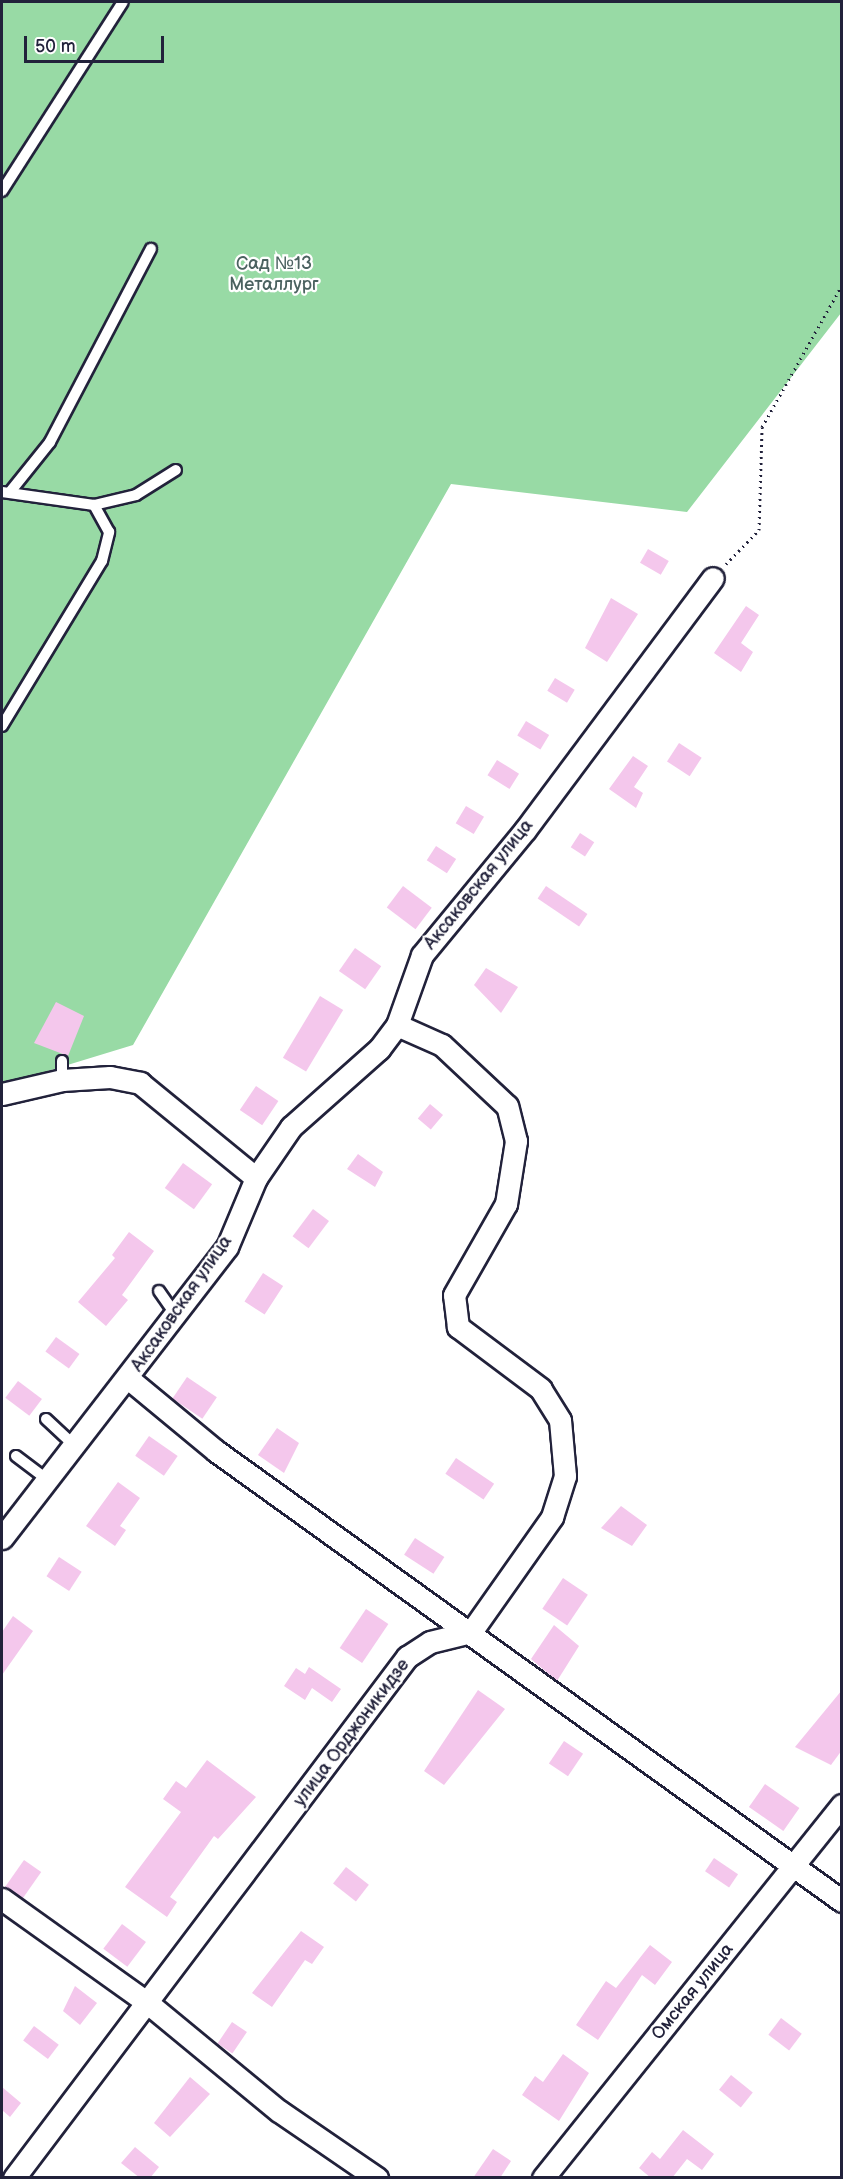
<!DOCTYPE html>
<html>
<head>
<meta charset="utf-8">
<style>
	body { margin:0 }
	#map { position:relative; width:843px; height:2179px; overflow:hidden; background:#fff; font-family:"Balsamiq Sans",sans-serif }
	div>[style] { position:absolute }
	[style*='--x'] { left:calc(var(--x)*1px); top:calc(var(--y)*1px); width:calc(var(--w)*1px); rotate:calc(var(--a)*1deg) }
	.green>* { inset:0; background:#98daa5 }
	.building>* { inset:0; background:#f4c7ec; transform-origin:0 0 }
	.path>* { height:3px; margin-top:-1.5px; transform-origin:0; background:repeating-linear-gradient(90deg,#22223b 0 1.5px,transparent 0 6px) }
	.roads { filter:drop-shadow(2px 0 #22223b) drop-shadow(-2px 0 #22223b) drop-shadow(0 2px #22223b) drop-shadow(0 -2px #22223b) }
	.service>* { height:10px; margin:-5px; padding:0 5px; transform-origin:5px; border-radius:5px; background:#fff }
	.minor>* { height:21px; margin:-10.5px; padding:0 10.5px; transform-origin:10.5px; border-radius:10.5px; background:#fff }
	span { translate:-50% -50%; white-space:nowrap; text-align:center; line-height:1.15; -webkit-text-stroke:4.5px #fff; paint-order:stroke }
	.park-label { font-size:18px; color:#4b6260 }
	.street-label { font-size:18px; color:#22223b }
	.frame { position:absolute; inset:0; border:3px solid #22223b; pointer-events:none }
	.scale { position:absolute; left:24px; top:36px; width:140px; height:27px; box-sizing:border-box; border:3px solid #22223b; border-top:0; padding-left:8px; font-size:18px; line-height:21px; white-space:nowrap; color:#22223b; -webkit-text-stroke:4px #fff; paint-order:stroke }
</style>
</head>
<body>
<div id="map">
	<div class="green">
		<i style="clip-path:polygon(2px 2px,841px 2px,841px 313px,687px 512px,451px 484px,133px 1045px,2px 1085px)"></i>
	</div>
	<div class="building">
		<i style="left:648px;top:549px;width:24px;height:16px;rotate:30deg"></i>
		<i style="clip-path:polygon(611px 598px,638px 614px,607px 662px,585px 648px)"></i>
		<i style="clip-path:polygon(746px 606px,759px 615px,741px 643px,753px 652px,741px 672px,714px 653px)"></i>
		<i style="left:555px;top:678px;width:23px;height:15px;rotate:31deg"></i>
		<i style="left:526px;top:721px;width:27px;height:17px;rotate:31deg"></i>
		<i style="left:679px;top:743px;width:27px;height:22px;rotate:33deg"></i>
		<i style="clip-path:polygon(633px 756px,648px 766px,634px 787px,643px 793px,636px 808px,609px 789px)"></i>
		<i style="left:497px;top:760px;width:26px;height:18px;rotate:32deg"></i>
		<i style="left:466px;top:806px;width:21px;height:20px;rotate:31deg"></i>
		<i style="left:580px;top:833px;width:17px;height:17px;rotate:33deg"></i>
		<i style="left:436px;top:846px;width:24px;height:17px;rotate:33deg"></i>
		<i style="left:403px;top:886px;width:36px;height:27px;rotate:37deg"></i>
		<i style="left:546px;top:886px;width:50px;height:15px;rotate:34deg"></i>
		<i style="left:355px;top:948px;width:32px;height:28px;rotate:35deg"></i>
		<i style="clip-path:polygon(486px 968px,518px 987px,501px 1013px,474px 985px)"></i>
		<i style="left:320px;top:996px;width:27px;height:72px;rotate:31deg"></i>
		<i style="clip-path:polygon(56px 1002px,84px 1016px,68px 1056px,34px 1043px)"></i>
		<i style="left:256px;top:1086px;width:27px;height:29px;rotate:34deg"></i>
		<i style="left:430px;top:1104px;width:17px;height:19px;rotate:40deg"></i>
		<i style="clip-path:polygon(358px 1154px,383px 1172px,375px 1187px,347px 1169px)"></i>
		<i style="left:183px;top:1163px;width:36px;height:31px;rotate:36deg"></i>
		<i style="left:313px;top:1209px;width:20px;height:34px;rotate:37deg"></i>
		<i style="clip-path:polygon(129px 1232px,154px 1251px,122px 1295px,128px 1300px,106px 1326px,78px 1302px,115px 1258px,112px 1255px)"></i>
		<i style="left:263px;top:1273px;width:24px;height:34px;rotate:33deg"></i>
		<i style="left:56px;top:1337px;width:29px;height:18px;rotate:36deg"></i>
		<i style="left:187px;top:1377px;width:36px;height:26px;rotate:34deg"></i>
		<i style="left:18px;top:1381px;width:30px;height:21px;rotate:37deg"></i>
		<i style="clip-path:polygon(277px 1428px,299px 1443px,284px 1473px,258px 1455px)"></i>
		<i style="left:149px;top:1436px;width:35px;height:24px;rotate:35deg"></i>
		<i style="left:456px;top:1458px;width:46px;height:19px;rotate:34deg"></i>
		<i style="clip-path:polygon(118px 1482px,140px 1498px,120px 1526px,126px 1530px,115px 1546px,86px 1526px)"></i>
		<i style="clip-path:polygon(621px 1506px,647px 1525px,632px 1546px,601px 1528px)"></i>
		<i style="left:415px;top:1538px;width:35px;height:20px;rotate:33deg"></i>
		<i style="left:59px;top:1557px;width:27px;height:23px;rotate:33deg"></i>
		<i style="left:563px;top:1578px;width:30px;height:37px;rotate:34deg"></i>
		<i style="left:366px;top:1609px;width:27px;height:47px;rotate:34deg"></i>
		<i style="clip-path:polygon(13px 1616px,33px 1631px,2px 1675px,2px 1632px)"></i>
		<i style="clip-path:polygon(554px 1625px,579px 1646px,557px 1681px,531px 1659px)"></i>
		<i style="clip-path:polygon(309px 1667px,341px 1689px,332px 1702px,312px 1688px,305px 1700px,284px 1686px,296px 1668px,305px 1674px)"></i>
		<i style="clip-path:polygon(478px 1690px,505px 1709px,444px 1785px,424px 1771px)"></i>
		<i style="clip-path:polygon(842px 1690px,842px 1750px,831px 1765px,795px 1747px)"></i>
		<i style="left:564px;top:1741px;width:23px;height:27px;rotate:34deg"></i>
		<i style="clip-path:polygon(207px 1760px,256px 1797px,218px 1839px,214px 1836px,170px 1897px,177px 1902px,167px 1917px,125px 1887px,181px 1812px,163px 1799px,176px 1781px,186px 1788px)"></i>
		<i style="left:765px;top:1784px;width:42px;height:28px;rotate:35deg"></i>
		<i style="left:714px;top:1858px;width:29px;height:16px;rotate:34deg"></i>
		<i style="left:24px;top:1860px;width:21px;height:33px;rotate:35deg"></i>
		<i style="left:346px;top:1867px;width:29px;height:21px;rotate:38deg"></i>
		<i style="left:122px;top:1924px;width:30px;height:31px;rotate:37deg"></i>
		<i style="clip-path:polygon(301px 1931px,324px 1947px,312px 1964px,305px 1960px,272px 2007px,252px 1993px)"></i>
		<i style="clip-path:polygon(650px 1945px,672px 1962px,655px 1985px,642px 1975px,598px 2040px,576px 2025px,606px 1981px,616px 1988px)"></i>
		<i style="clip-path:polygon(75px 1986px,97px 2003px,80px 2025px,63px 2011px)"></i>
		<i style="left:781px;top:2018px;width:26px;height:21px;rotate:37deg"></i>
		<i style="left:232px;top:2022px;width:18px;height:26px;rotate:34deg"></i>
		<i style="left:34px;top:2026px;width:31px;height:18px;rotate:37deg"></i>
		<i style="clip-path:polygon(563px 2054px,589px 2073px,559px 2121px,522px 2095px,535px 2076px,543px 2082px)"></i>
		<i style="left:731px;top:2075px;width:28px;height:19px;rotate:39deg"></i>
		<i style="clip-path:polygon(190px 2077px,210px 2094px,170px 2137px,154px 2123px)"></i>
		<i style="clip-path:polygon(2px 2087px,21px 2103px,10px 2117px,2px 2110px)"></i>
		<i style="clip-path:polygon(683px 2130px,714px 2154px,702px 2170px,687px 2159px,672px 2178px,651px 2178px,639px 2168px,652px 2152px,660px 2159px)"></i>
		<i style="clip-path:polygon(135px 2147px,159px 2167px,150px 2178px,140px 2178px,121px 2163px)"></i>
		<i style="clip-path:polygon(493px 2149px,511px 2161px,500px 2178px,473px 2178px)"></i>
	</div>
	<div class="path">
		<i style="--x:726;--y:564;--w:47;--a:-45.9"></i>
		<i style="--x:759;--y:530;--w:103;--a:-88.3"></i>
		<i style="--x:762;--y:427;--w:163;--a:-60.6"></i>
	</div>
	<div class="roads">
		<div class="service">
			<i style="--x:2;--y:191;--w:224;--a:-57.4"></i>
			<i style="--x:2;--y:492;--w:93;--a:8"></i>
			<i style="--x:94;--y:505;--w:43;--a:-13.4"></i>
			<i style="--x:136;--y:495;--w:47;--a:-32"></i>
			<i style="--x:10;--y:492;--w:64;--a:-51.3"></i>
			<i style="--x:50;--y:442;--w:218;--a:-62.4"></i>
			<i style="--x:2;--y:726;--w:193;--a:-58.8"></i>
			<i style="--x:102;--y:561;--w:30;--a:-76"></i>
			<i style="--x:109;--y:532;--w:31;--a:-119"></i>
			<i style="--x:62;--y:1080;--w:19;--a:-90"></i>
			<i style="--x:159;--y:1291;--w:29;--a:55"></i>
			<i style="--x:46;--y:1419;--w:37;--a:43"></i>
			<i style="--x:16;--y:1456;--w:39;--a:37"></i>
		</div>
		<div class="minor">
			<i style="--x:2;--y:1094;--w:62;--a:-13.1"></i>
			<i style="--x:62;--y:1080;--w:48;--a:-3.6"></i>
			<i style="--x:110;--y:1077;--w:31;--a:11"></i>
			<i style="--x:140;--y:1083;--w:150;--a:39.3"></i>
			<i style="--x:129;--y:1379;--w:113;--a:39.6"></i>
			<i style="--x:216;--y:1451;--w:771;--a:35.71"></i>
			<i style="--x:2;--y:1538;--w:368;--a:-52.3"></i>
			<i style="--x:227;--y:1247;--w:75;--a:-67.2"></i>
			<i style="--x:256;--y:1178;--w:62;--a:-55.5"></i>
			<i style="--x:291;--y:1127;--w:118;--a:-41.6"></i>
			<i style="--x:379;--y:1049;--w:30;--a:-53"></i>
			<i style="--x:397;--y:1025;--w:74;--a:-70.3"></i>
			<i style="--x:422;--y:955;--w:162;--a:-50.5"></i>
			<i style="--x:525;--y:830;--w:314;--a:-53.3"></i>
			<i style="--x:2;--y:1899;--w:181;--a:35.5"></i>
			<i style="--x:149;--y:2004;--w:168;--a:39.5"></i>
			<i style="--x:279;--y:2111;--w:119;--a:34.4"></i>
			<i style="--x:14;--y:2178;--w:653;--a:-52.97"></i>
			<i style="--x:407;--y:1657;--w:27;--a:-33"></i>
			<i style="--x:430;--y:1642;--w:42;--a:-13.7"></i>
			<i style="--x:471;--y:1632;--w:141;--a:-54.8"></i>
			<i style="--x:552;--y:1517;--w:43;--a:-72.4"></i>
			<i style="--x:565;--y:1476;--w:56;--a:-95.1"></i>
			<i style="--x:560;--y:1420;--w:36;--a:-122"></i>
			<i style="--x:541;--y:1389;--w:104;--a:-143.2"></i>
			<i style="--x:458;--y:1327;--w:32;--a:-97"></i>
			<i style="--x:454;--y:1295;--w:105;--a:-60.3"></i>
			<i style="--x:506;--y:1204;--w:64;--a:-81"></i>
			<i style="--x:516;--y:1141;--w:36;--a:-104"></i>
			<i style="--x:507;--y:1106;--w:89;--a:-136.8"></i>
			<i style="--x:442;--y:1045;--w:49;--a:-156"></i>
			<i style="--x:543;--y:2178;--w:478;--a:-51.3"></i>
		</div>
	</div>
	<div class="park-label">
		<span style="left:274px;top:275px">Сад №13<br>Металлург</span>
	</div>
	<div class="street-label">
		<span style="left:479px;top:885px;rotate:-51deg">Аксаковская улица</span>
		<span style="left:182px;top:1304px;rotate:-55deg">Аксаковская улица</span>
		<span style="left:352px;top:1733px;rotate:-53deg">улица Орджоникидзе</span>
		<span style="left:693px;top:1992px;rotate:-51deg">Омская улица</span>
	</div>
	<div class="frame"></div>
	<div class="scale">50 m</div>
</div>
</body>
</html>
